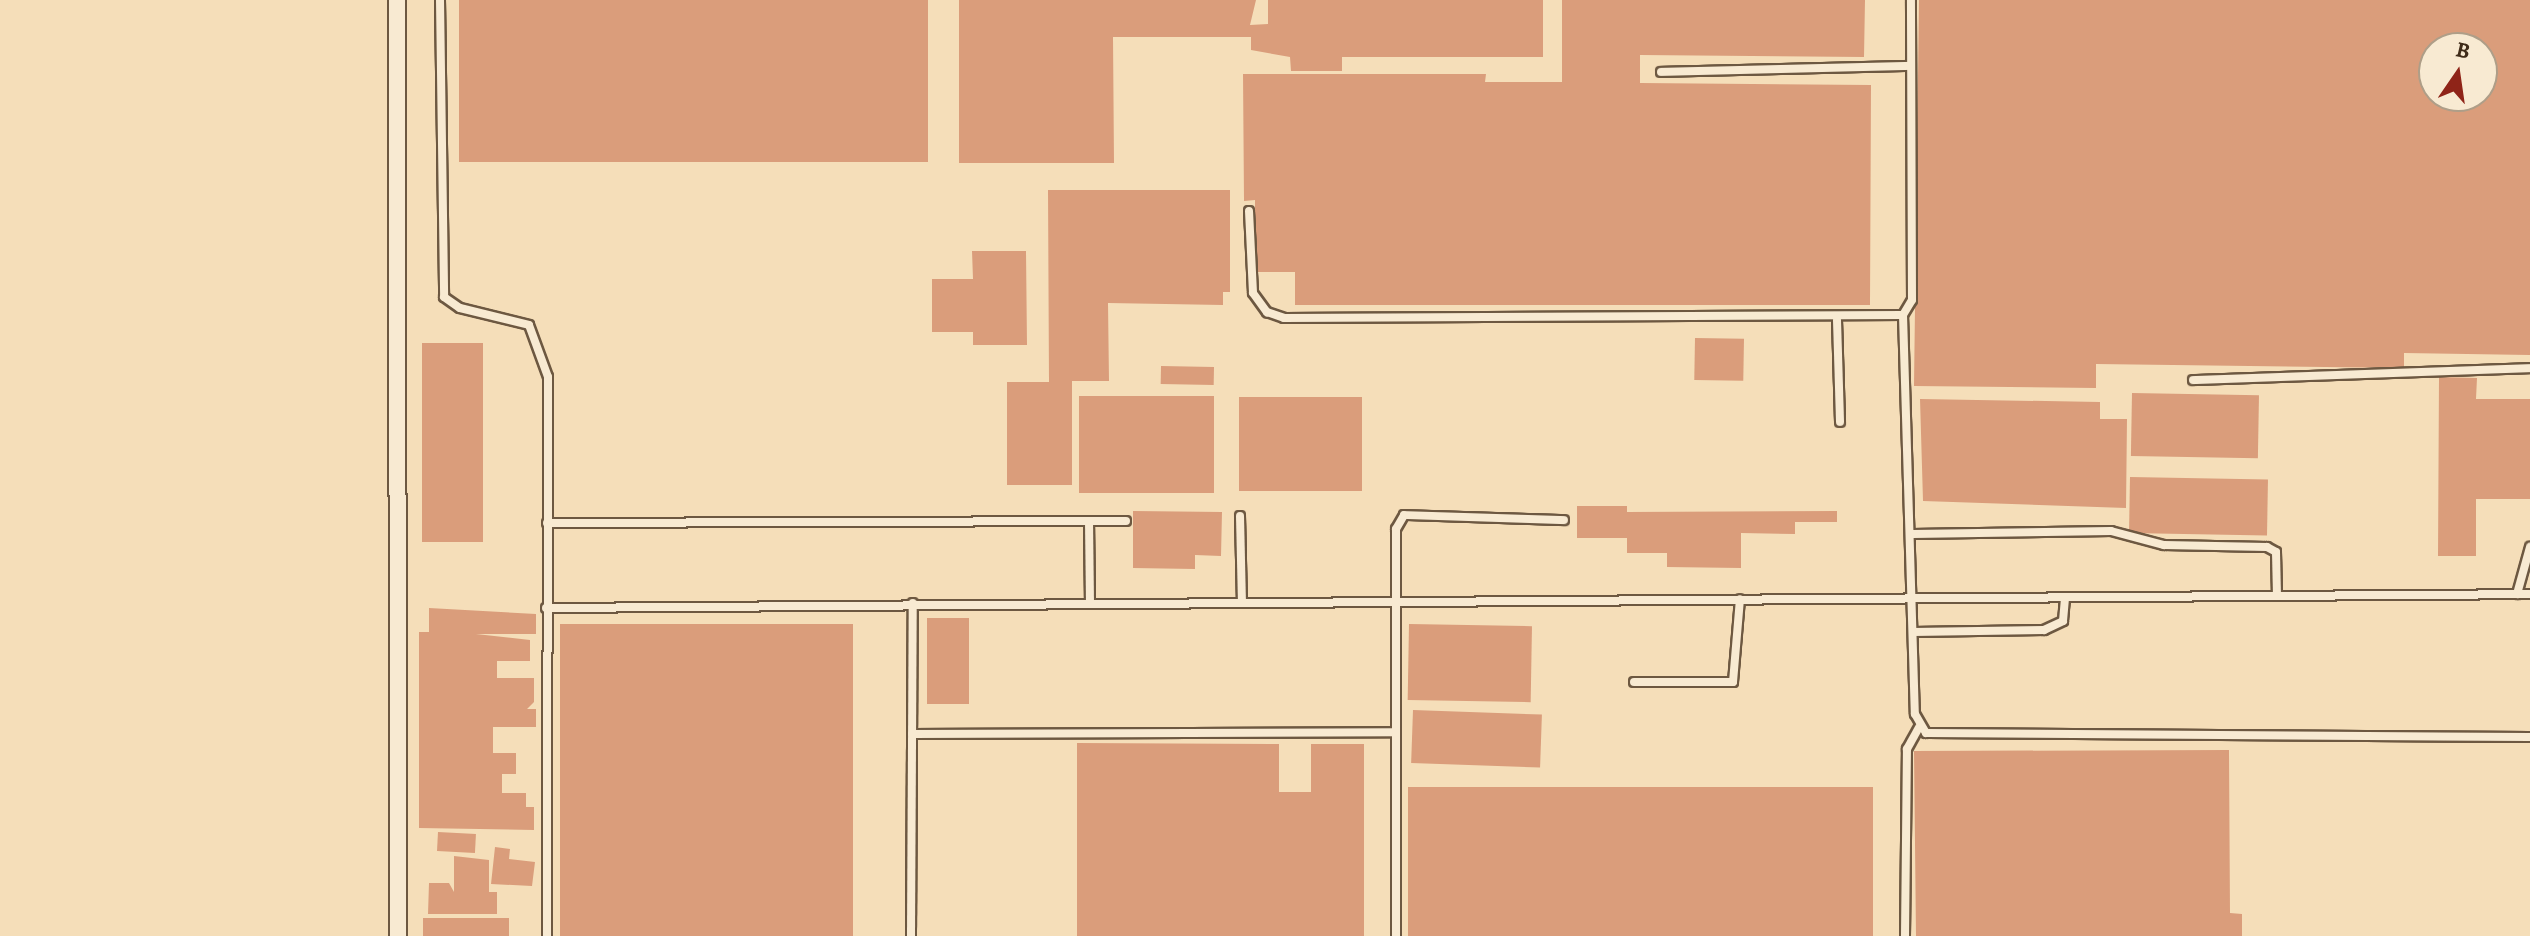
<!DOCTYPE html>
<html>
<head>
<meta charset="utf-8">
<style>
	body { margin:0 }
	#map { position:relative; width:2530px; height:936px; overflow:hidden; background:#f5deb9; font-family:Alegreya,serif }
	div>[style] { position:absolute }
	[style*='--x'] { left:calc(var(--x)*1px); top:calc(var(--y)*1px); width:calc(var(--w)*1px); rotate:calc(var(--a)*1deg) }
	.building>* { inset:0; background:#da9d7b; transform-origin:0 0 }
	.roads { filter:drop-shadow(2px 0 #6d5841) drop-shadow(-2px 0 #6d5841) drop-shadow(0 2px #6d5841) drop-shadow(0 -2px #6d5841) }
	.lane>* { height:8px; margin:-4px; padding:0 4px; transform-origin:4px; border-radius:4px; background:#f8ead2 }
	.street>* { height:16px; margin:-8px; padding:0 8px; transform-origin:8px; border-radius:8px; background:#f8ead2 }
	span { translate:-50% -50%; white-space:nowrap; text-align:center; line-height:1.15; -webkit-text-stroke:8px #f8ead2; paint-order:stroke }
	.north { position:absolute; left:2418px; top:32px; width:80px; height:80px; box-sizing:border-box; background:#f8ead2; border:2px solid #ae9e88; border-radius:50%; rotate:13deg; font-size:22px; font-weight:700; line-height:32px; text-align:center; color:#402c19 }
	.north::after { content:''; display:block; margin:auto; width:28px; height:36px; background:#8f2418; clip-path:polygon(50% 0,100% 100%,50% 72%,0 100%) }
</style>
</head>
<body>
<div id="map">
	<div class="building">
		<i style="left:459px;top:0;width:469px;height:162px"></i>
		<i style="clip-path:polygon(959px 0,1256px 0,1250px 25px,1268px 24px,1268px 0,1543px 0,1543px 57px,1342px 57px,1342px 71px,1291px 71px,1290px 57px,1251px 50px,1251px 37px,1113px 37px,1114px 163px,959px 163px)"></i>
		<i style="clip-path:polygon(1562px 0,1865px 0,1864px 57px,1640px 55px,1640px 83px,1871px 85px,1870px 305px,1295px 305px,1295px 272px,1255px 272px,1255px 200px,1244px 201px,1243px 74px,1486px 74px,1485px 82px,1562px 82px)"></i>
		<i style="clip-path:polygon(evenodd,1919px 0,2530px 0,2530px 355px,2404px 353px,2404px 368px,2096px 364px,2096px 388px,1914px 386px,1919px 0,2434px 48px,2482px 48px,2482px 96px,2434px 96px,2434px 48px)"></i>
		<i style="clip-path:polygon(1048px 190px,1230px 190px,1230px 292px,1223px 292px,1223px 305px,1108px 303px,1109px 381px,1072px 381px,1072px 485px,1007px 485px,1007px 382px,1049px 382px)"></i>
		<i style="clip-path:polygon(972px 251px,1026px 251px,1027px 345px,973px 345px,973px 332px,932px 332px,932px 279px,973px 279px)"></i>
		<i style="left:1695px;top:338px;width:49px;height:42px;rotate:1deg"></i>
		<i style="left:422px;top:343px;width:61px;height:199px"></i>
		<i style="left:1161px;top:366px;width:53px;height:18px;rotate:1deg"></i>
		<i style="clip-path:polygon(2439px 377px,2477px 378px,2476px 399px,2530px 399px,2530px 499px,2476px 499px,2476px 556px,2438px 556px)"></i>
		<i style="left:2132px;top:393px;width:127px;height:63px;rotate:1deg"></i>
		<i style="left:1079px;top:396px;width:135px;height:97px"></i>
		<i style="left:1239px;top:397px;width:123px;height:94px"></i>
		<i style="clip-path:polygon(1920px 399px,2100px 402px,2100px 419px,2127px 419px,2126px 508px,1923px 501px)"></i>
		<i style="left:2130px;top:477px;width:138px;height:56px;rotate:1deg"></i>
		<i style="clip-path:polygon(1577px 506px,1627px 506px,1627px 512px,1837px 511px,1837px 522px,1795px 522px,1795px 534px,1741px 533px,1741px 568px,1667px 567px,1667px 553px,1627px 553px,1627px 538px,1577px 538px)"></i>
		<i style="clip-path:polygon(1133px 511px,1222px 512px,1221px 556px,1195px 555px,1195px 569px,1133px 568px)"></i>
		<i style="clip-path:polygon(429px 608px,536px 614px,536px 634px,476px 634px,530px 640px,530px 661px,497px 661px,497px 678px,534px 678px,534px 702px,527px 709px,536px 709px,536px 727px,493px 727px,493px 753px,516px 753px,516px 774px,502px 774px,502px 793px,526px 793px,526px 807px,534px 807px,534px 830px,419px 828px,419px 632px,429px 632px)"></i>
		<i style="left:927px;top:618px;width:42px;height:86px"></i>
		<i style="left:560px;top:624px;width:293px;height:312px"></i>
		<i style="left:1409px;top:624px;width:123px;height:76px;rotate:1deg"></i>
		<i style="left:1413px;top:710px;width:129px;height:53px;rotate:2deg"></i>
		<i style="clip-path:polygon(1077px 743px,1279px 744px,1279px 792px,1311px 792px,1311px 744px,1364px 744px,1364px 936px,1077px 936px)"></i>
		<i style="clip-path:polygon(2229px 750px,2230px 913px,2242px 914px,2242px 936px,1916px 936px,1914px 751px)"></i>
		<i style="left:1408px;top:787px;width:465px;height:149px"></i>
		<i style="left:438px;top:832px;width:38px;height:19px;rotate:3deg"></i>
		<i style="clip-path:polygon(495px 847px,510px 849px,509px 859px,535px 862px,532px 886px,491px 884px)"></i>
		<i style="clip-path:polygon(454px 856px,489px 860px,489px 892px,497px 892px,497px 914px,428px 914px,429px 883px,449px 883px,454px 892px)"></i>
		<i style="left:423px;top:918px;width:86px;height:18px"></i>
	</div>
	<div class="roads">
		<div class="lane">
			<i style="--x:440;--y:0;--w:297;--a:89.2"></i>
			<i style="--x:444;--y:297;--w:19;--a:35"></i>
			<i style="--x:460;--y:308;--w:71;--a:13.8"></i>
			<i style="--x:529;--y:325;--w:55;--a:69.9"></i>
			<i style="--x:548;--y:377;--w:559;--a:90.1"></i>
			<i style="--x:1661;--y:72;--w:250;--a:-1.4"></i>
			<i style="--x:1249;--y:211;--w:82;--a:87.2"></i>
			<i style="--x:1253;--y:293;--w:24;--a:54"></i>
			<i style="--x:1267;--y:312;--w:18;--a:19"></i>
			<i style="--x:1284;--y:318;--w:619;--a:-0.28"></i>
			<i style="--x:1903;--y:315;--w:17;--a:-59"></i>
			<i style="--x:1912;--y:300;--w:300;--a:-90.2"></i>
			<i style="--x:1903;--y:315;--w:399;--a:88.3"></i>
			<i style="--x:1915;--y:714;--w:22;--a:60"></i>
			<i style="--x:1926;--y:733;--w:604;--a:0.38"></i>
			<i style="--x:1837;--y:320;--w:102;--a:88.3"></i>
			<i style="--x:2193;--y:380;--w:337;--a:-2"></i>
			<i style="--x:1240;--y:516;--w:86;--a:88.7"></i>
			<i style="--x:1089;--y:521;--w:81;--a:89.3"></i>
			<i style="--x:547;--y:523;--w:579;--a:-0.2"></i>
			<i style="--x:1913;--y:534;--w:198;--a:-0.9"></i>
			<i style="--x:2111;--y:531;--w:55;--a:14.8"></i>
			<i style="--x:2164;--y:545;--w:103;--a:1.1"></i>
			<i style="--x:2267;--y:547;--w:10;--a:29"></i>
			<i style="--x:2276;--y:552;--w:44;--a:88.7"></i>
			<i style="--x:2517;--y:594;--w:49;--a:-74.5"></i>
			<i style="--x:546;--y:608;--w:1984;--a:-0.4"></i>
			<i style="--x:1913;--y:632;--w:131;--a:-0.9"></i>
			<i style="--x:2044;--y:630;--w:21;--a:-25"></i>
			<i style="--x:2063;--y:621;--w:24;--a:-85"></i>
			<i style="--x:1634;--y:682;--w:99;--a:0"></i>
			<i style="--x:1733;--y:682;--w:83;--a:-85.2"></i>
			<i style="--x:912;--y:734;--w:484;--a:-0.2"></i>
			<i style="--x:911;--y:936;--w:333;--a:-89.7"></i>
			<i style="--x:1396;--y:936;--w:407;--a:-90"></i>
			<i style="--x:1396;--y:529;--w:16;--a:-60"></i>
			<i style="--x:1404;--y:515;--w:160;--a:1.8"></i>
			<i style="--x:1905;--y:936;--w:187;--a:-89.4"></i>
			<i style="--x:1907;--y:749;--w:25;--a:-61"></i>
		</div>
		<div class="street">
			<i style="--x:397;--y:0;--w:936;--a:89.94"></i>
		</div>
	</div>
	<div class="north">B</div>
</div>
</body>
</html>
